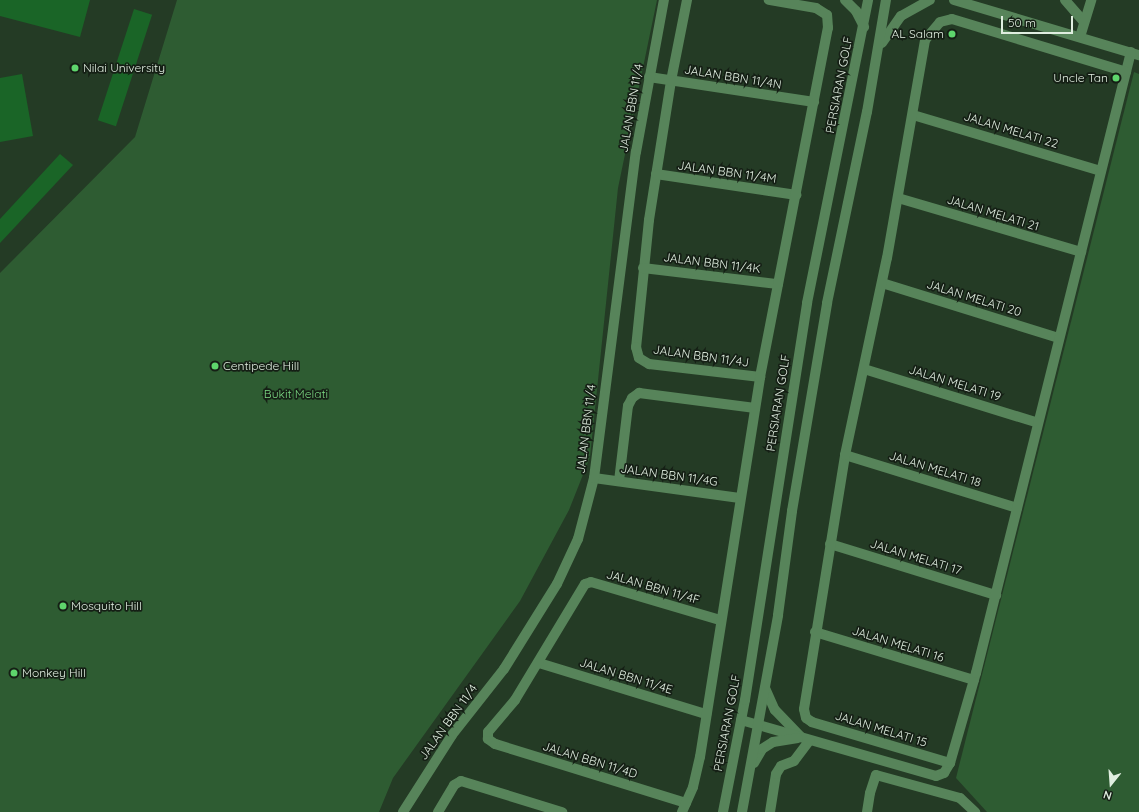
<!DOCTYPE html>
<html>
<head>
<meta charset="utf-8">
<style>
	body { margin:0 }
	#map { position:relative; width:1139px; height:812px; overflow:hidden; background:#243b25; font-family:Quicksand,sans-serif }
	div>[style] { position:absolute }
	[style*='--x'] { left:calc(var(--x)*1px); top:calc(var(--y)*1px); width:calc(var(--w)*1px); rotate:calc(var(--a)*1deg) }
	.green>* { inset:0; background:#2e5c32 }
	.building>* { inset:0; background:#1a6527; transform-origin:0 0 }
	.minor>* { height:10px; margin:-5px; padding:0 5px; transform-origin:5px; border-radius:5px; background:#57845a }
	.dots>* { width:11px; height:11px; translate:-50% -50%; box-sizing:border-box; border:2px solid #151f15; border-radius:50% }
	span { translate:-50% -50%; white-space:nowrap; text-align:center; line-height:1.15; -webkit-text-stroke:3.5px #151f15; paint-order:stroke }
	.poi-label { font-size:12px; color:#e0eee0 }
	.right { translate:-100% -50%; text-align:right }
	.left { translate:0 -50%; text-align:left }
	.street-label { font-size:12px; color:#e0eee0 }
	.park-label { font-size:12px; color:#7cda84 }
	.north { position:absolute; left:1091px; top:764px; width:40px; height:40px; -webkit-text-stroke:3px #151f15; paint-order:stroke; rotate:197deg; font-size:11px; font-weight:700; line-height:16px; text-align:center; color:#e0eee0 }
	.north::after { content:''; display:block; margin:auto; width:14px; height:18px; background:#e0eee0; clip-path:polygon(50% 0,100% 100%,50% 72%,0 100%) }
	.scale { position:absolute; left:1001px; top:16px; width:72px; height:18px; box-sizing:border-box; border:2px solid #e0eee0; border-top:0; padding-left:5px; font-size:12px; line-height:14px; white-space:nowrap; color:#e0eee0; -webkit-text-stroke:3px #151f15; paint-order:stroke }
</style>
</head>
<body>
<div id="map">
	<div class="green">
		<i style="clip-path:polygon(177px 0,657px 0,618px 188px,590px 457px,569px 510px,520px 601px,393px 778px,379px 812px,0 812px,0 273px,135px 137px)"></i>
		<i style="clip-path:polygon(1134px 72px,1139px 74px,1139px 812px,987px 812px,956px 778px)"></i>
	</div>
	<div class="building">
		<i style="clip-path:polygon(0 0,90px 0,80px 37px,0 16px)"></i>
		<i style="left:134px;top:9px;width:19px;height:117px;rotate:18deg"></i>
		<i style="clip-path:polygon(22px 74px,33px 136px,0 142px,0 78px)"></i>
		<i style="clip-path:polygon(60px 154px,73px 165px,0 243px,0 219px)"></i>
	</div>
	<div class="minor">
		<i style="--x:687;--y:0;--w:83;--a:101.2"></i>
		<i style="--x:671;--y:81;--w:141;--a:99"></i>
		<i style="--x:649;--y:220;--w:128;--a:95.8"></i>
		<i style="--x:636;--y:347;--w:11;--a:75"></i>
		<i style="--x:639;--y:358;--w:12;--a:31"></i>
		<i style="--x:649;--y:364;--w:112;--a:6.7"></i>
		<i style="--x:845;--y:0;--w:16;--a:45"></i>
		<i style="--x:856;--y:11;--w:18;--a:63"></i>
		<i style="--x:954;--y:0;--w:193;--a:16.6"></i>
		<i style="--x:1065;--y:0;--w:29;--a:49"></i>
		<i style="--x:1080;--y:37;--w:39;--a:-73"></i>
		<i style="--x:882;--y:43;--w:33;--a:-55"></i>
		<i style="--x:901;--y:16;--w:33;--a:-29"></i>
		<i style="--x:649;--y:77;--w:167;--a:8.6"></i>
		<i style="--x:913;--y:115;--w:196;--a:16.6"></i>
		<i style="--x:656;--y:174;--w:142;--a:8.5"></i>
		<i style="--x:898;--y:198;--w:191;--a:16.4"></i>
		<i style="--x:643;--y:268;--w:136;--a:6.8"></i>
		<i style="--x:882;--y:283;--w:185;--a:17.3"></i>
		<i style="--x:864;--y:369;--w:182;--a:17.2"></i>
		<i style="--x:845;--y:455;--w:180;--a:17.1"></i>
		<i style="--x:594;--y:478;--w:147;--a:7.8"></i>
		<i style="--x:619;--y:481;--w:76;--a:-83.2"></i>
		<i style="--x:628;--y:406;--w:9;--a:-63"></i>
		<i style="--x:632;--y:398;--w:9;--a:-36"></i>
		<i style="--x:639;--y:393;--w:117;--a:7.4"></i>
		<i style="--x:830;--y:544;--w:174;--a:17.1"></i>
		<i style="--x:815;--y:632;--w:166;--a:16.8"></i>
		<i style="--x:539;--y:663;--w:175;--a:17"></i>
		<i style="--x:765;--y:688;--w:24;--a:66"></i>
		<i style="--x:775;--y:710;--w:37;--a:46"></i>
		<i style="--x:741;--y:720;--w:203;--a:16"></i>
		<i style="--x:936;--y:776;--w:9;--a:-21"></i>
		<i style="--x:944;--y:773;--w:12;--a:-59"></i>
		<i style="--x:950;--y:763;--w:94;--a:-73.9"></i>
		<i style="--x:976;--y:673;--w:640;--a:-75.99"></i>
		<i style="--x:754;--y:763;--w:16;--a:-60"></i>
		<i style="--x:762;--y:749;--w:13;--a:-32"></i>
		<i style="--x:773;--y:742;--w:25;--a:-9"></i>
		<i style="--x:950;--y:763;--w:144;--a:-163.5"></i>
		<i style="--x:812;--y:722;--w:7;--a:-146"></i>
		<i style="--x:806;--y:718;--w:9;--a:-103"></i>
		<i style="--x:804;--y:709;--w:257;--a:-80.8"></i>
		<i style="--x:845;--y:455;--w:201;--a:-78"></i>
		<i style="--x:887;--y:258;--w:221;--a:-80.1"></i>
		<i style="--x:925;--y:40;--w:23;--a:-50"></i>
		<i style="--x:940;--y:22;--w:12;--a:-14"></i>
		<i style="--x:952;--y:19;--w:182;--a:16.9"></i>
		<i style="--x:686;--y:803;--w:200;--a:-162.8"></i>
		<i style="--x:495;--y:744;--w:9;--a:-144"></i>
		<i style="--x:488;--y:739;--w:7;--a:-90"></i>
		<i style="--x:488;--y:732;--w:42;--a:-49.8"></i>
		<i style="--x:515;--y:700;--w:135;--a:-58.9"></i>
		<i style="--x:585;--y:584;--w:6;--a:-18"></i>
		<i style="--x:591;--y:582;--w:134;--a:16.4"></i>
		<i style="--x:403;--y:812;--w:91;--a:-57.5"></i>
		<i style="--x:452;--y:735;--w:84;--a:-51.8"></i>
		<i style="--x:504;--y:669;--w:100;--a:-58.1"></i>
		<i style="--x:557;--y:584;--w:50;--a:-65"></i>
		<i style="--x:578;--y:539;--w:63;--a:-75.3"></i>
		<i style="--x:594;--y:478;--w:329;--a:-82.7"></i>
		<i style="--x:636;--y:152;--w:155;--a:-79.6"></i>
		<i style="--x:438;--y:812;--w:31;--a:-59"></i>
		<i style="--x:454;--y:785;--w:8;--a:-30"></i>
		<i style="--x:461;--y:781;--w:106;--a:17.1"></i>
		<i style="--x:682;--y:812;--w:27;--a:-66"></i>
		<i style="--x:693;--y:787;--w:31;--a:-77"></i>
		<i style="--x:700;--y:757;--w:385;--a:-81"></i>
		<i style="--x:760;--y:377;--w:356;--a:-79"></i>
		<i style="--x:828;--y:28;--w:13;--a:-94"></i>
		<i style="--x:827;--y:15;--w:13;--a:-148"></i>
		<i style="--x:816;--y:8;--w:48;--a:-170.3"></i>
		<i style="--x:723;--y:812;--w:114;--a:-78.9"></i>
		<i style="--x:745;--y:700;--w:402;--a:-81.1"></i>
		<i style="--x:807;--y:303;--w:309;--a:-78.6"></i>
		<i style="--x:742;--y:812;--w:200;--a:-79.6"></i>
		<i style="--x:778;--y:615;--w:105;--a:-82.3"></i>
		<i style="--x:792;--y:511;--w:211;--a:-80.4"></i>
		<i style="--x:827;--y:303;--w:195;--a:-78.2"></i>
		<i style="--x:867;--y:112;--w:114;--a:-80.4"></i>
		<i style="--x:770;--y:812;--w:38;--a:-81"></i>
		<i style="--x:776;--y:774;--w:9;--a:-58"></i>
		<i style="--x:781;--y:766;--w:14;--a:-21"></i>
		<i style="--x:794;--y:761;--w:26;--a:-53"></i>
		<i style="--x:867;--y:812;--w:19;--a:-81"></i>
		<i style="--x:870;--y:793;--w:19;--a:-72"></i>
		<i style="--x:876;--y:775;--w:87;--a:15.3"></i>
		<i style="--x:960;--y:798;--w:21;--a:43"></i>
	</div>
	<div class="dots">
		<i style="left:952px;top:34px;background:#5ed56c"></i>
		<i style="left:75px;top:68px;background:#5ed56c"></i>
		<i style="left:1116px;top:78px;background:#5ed56c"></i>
		<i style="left:215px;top:366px;background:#5ed56c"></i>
		<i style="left:63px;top:606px;background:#5ed56c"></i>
		<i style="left:14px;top:673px;background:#5ed56c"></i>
	</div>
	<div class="poi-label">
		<span class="right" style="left:944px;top:34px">AL Salam</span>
		<span class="left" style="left:83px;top:68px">Nilai University</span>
		<span class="right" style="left:1108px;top:78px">Uncle Tan</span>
		<span class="left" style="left:223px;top:366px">Centipede Hill</span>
		<span class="left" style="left:71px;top:606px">Mosquito Hill</span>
		<span class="left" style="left:22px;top:673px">Monkey Hill</span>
	</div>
	<div class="street-label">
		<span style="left:733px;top:77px;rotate:9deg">JALAN BBN 11/4N</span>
		<span style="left:839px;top:85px;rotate:-79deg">PERSIARAN GOLF</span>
		<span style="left:631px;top:108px;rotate:-80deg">JALAN BBN 11/4</span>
		<span style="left:1011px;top:130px;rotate:17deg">JALAN MELATI 22</span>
		<span style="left:727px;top:172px;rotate:8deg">JALAN BBN 11/4M</span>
		<span style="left:993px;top:213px;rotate:17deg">JALAN MELATI 21</span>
		<span style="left:712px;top:263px;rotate:7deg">JALAN BBN 11/4K</span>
		<span style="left:974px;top:298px;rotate:17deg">JALAN MELATI 20</span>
		<span style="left:701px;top:356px;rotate:8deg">JALAN BBN 11/4J</span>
		<span style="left:955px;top:383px;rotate:17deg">JALAN MELATI 19</span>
		<span style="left:778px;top:403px;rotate:-81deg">PERSIARAN GOLF</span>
		<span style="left:586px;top:429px;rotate:-83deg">JALAN BBN 11/4</span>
		<span style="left:935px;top:469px;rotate:17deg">JALAN MELATI 18</span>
		<span style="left:669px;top:475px;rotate:8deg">JALAN BBN 11/4G</span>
		<span style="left:916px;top:557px;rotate:17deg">JALAN MELATI 17</span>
		<span style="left:653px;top:587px;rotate:16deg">JALAN BBN 11/4F</span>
		<span style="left:898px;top:644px;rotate:17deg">JALAN MELATI 16</span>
		<span style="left:626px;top:676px;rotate:17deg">JALAN BBN 11/4E</span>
		<span style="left:448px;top:722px;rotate:-54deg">JALAN BBN 11/4</span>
		<span style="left:727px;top:723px;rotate:-79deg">PERSIARAN GOLF</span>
		<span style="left:881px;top:729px;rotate:17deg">JALAN MELATI 15</span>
		<span style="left:590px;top:760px;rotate:17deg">JALAN BBN 11/4D</span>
	</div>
	<div class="park-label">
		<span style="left:296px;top:394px">Bukit Melati</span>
	</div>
	<div class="north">N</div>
	<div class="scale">50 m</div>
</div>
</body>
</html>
